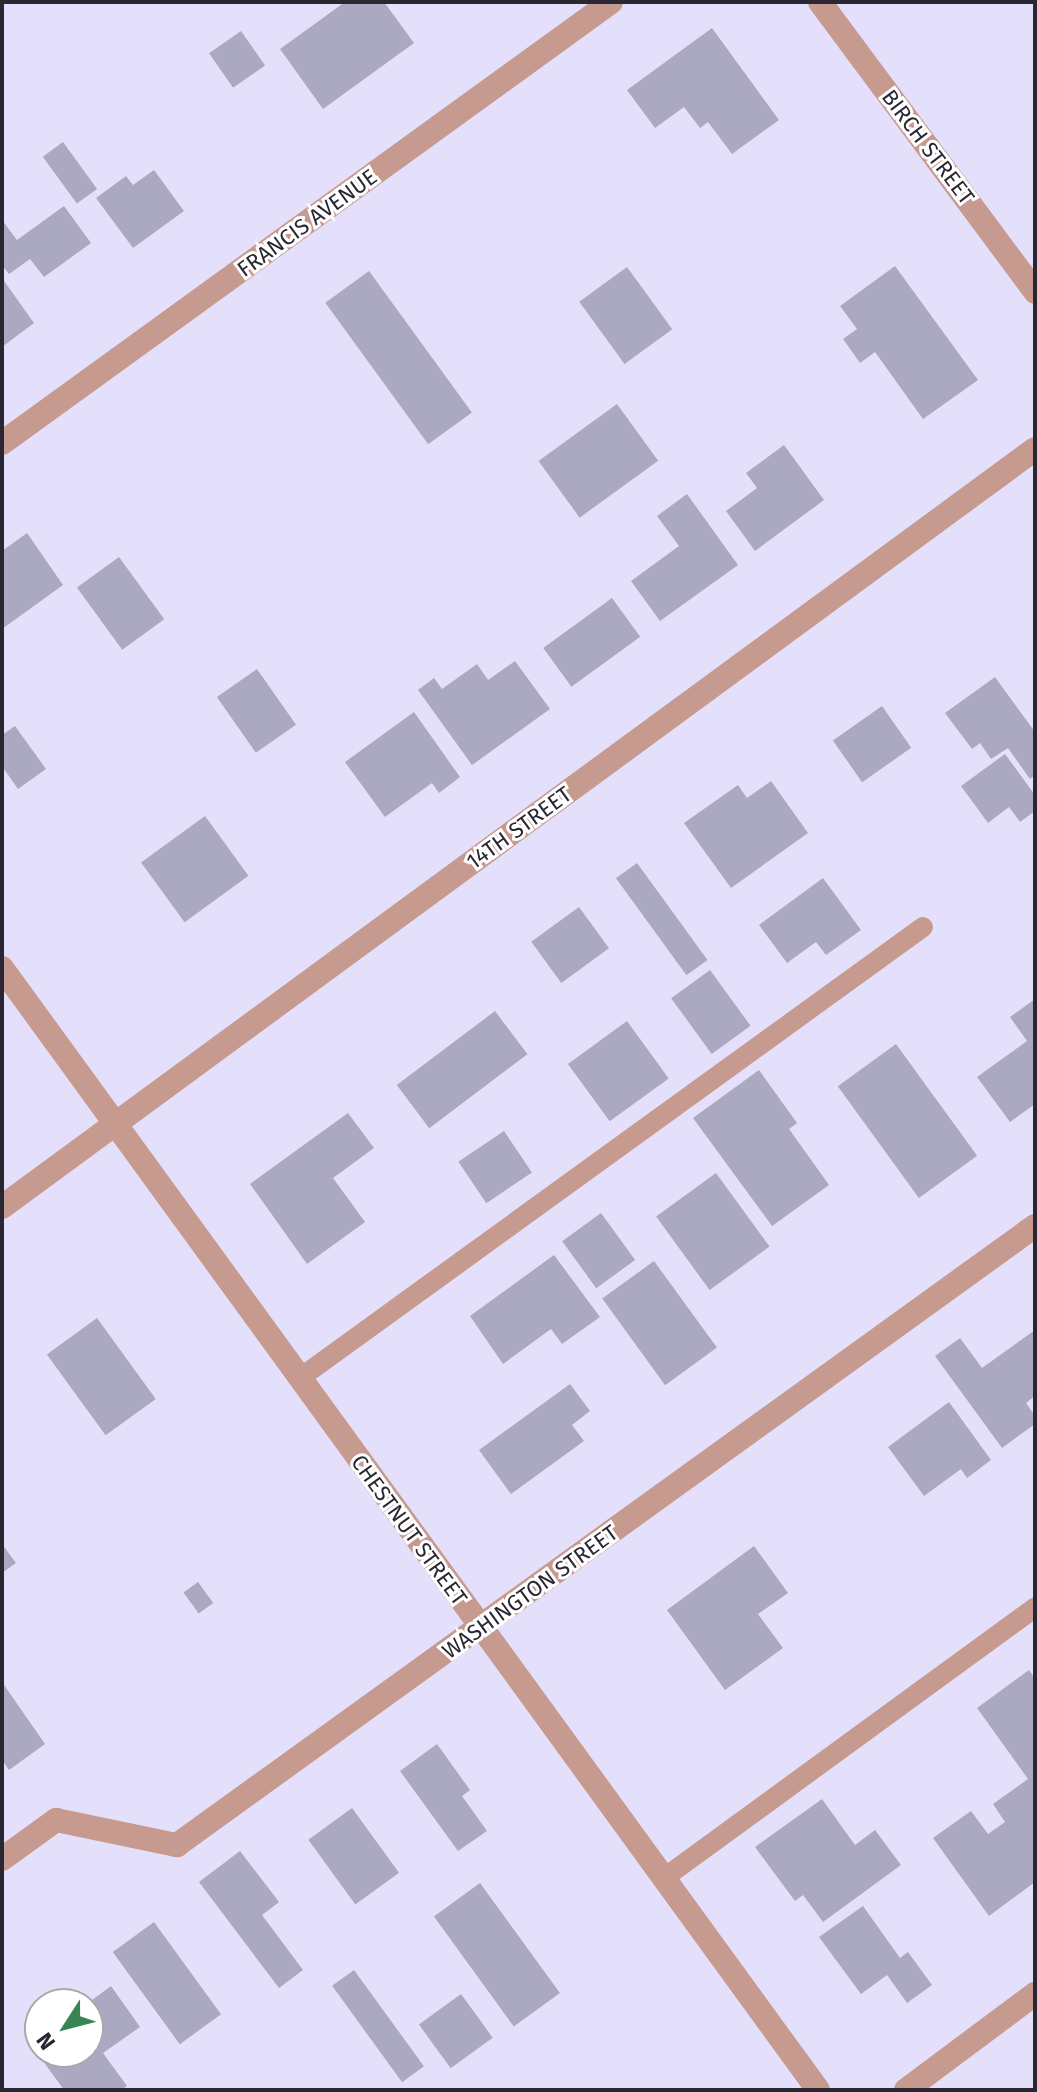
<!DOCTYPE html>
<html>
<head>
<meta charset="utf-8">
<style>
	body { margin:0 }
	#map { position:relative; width:1037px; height:2092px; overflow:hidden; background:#e4e0fc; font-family:"Fira Sans",sans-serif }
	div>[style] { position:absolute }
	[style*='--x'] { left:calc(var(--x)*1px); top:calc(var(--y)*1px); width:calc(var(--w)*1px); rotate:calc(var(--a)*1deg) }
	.building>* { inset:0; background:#aba8c1; transform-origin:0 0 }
	.service>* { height:20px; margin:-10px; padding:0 10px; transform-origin:10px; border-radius:10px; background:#c79a8f }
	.minor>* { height:24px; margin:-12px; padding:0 12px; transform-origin:12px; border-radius:12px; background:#c79a8f }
	.tertiary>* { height:24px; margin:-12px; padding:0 12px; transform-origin:12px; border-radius:12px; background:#c79a8f }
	span { translate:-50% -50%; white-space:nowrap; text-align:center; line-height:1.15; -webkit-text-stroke:6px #fff; paint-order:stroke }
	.street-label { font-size:22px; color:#292731 }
	.frame { position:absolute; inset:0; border:4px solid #292731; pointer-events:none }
	.north { position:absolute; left:24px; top:1988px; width:80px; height:80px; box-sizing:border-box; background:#fff; border:2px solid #a9a9ad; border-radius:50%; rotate:234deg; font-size:22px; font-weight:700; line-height:32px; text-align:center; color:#292731 }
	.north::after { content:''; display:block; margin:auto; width:28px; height:36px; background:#378555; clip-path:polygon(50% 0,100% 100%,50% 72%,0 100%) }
</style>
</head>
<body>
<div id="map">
	<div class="building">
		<i style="clip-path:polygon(345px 2px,384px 2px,414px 43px,323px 109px,280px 49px)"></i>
		<i style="clip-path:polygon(712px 28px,779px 120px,732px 154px,708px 122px,700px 128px,684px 107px,655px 128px,627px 90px)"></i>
		<i style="left:241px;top:31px;width:42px;height:39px;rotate:55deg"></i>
		<i style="left:63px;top:142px;width:58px;height:25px;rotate:54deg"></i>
		<i style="clip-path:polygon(154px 170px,184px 211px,133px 248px,96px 198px,126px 176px,133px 185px)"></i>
		<i style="clip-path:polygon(64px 206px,91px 243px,44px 277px,30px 259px,9px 274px,2px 265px,2px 220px,17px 240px)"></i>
		<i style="clip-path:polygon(895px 266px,978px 380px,923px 419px,875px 352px,860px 363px,843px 339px,857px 329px,840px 306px)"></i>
		<i style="left:627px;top:267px;width:77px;height:59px;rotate:54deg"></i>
		<i style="left:369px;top:271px;width:175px;height:54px;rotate:54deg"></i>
		<i style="clip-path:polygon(2px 278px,34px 323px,2px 347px)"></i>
		<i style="left:617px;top:404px;width:70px;height:97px;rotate:54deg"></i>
		<i style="clip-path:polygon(784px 445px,824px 500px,755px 551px,726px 511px,757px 488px,746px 473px)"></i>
		<i style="clip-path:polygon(687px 494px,738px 565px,660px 621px,631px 581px,679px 546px,657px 516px)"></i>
		<i style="clip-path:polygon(27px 533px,63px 585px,2px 629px,2px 551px)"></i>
		<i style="left:119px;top:557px;width:77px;height:52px;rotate:54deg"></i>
		<i style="left:612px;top:598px;width:48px;height:85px;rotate:54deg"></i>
		<i style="clip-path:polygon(515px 661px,550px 709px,472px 765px,418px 690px,434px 678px,442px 689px,477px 664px,488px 680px)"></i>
		<i style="left:257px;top:669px;width:68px;height:49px;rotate:55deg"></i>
		<i style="clip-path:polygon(995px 677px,1035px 732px,1035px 775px,1030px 779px,1008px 748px,991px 759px,980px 743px,972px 749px,945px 713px)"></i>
		<i style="left:882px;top:706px;width:51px;height:60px;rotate:55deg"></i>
		<i style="clip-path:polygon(414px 712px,460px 777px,439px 793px,432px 783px,385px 817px,345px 762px)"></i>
		<i style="clip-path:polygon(15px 726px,46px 769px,18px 789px,2px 766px,2px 735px)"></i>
		<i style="clip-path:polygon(1005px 754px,1035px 795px,1035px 811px,1020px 822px,1009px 807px,988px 823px,961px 786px)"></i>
		<i style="clip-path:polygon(771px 781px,808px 833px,731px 888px,684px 823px,738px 785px,747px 798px)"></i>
		<i style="left:205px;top:816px;width:74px;height:79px;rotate:54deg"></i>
		<i style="left:637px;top:863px;width:120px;height:26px;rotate:54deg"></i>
		<i style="clip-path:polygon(823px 878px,861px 930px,826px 955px,816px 942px,787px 963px,759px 925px)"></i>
		<i style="left:579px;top:907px;width:51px;height:59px;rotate:54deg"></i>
		<i style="left:710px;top:970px;width:69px;height:48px;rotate:54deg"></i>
		<i style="clip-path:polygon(1035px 999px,1035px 1104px,1010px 1122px,977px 1077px,1027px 1041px,1010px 1017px)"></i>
		<i style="left:495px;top:1011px;width:54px;height:123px;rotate:53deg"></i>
		<i style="left:627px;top:1021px;width:71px;height:73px;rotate:54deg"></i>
		<i style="left:896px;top:1044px;width:138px;height:72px;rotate:54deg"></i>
		<i style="clip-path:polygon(759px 1070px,797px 1123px,789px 1129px,829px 1185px,772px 1226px,693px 1118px)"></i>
		<i style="clip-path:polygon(348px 1113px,374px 1148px,333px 1178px,365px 1222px,307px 1264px,250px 1184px)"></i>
		<i style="left:504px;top:1131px;width:50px;height:55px;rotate:56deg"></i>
		<i style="left:716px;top:1173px;width:91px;height:74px;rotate:54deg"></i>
		<i style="left:601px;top:1213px;width:58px;height:48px;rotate:54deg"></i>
		<i style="clip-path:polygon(554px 1255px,600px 1317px,562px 1344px,551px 1329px,503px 1364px,470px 1316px)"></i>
		<i style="left:654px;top:1261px;width:107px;height:64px;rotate:54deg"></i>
		<i style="left:97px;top:1318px;width:100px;height:62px;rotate:54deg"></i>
		<i style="clip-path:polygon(1035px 1330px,1035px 1396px,1026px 1403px,1035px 1416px,1035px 1424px,1002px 1448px,935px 1356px,960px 1338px,982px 1368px)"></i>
		<i style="clip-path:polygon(570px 1384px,590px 1411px,572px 1425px,584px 1441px,511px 1494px,479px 1450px)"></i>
		<i style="clip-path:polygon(949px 1402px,991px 1460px,967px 1478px,961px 1469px,924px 1496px,888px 1447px)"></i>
		<i style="clip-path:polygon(2px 1544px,16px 1563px,2px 1573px)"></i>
		<i style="clip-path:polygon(754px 1546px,788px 1593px,758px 1614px,783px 1648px,725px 1690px,667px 1610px)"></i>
		<i style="left:198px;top:1582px;width:26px;height:18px;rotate:54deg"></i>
		<i style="clip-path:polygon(1029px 1670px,1035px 1679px,1035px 1882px,989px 1916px,933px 1838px,971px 1811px,988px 1834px,1005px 1822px,993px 1804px,1028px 1779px,977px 1708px)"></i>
		<i style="clip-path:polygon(2px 1682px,45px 1744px,9px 1770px,2px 1760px)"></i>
		<i style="clip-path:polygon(437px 1744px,470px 1790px,462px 1796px,487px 1831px,458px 1851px,400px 1771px)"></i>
		<i style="clip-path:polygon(822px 1799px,855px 1845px,875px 1830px,901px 1865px,823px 1922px,803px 1895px,795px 1901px,755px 1847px)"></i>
		<i style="left:352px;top:1808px;width:80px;height:54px;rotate:54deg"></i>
		<i style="clip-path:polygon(240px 1851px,279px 1902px,262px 1915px,303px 1970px,279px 1988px,199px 1882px)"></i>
		<i style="left:480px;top:1883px;width:136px;height:57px;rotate:54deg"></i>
		<i style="clip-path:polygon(863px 1906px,900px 1958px,908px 1952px,932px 1985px,907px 2003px,887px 1975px,861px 1994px,819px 1937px)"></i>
		<i style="left:154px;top:1922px;width:114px;height:51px;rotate:54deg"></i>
		<i style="left:354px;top:1970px;width:119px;height:27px;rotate:54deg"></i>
		<i style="clip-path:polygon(111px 1986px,140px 2027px,103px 2053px,127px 2086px,121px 2090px,64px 2090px,24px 2035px,40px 2024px,40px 2052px,88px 2052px,88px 2003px)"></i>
		<i style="left:461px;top:1994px;width:54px;height:52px;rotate:54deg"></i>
	</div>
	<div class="service">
		<i style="--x:300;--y:1378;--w:769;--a:-35.9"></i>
		<i style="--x:664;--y:1878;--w:459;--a:-36.1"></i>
	</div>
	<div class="minor">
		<i style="--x:820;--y:2;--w:361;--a:53.4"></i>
		<i style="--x:2;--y:443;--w:752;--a:-35.91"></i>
		<i style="--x:2;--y:1207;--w:1281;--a:-36.27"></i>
		<i style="--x:2;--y:1859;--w:67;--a:-35.8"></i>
		<i style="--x:56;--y:1820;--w:124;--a:11.7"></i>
		<i style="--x:177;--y:1845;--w:1058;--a:-35.81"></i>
		<i style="--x:906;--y:2090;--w:161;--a:-36.7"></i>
	</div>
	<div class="tertiary">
		<i style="--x:2;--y:968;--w:1387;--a:53.97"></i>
	</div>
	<div class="street-label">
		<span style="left:928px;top:147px;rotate:53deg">BIRCH STREET</span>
		<span style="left:307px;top:223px;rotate:-36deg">FRANCIS AVENUE</span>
		<span style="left:519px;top:828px;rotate:-36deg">14TH STREET</span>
		<span style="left:409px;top:1530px;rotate:54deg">CHESTNUT STREET</span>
		<span style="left:530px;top:1592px;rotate:-36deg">WASHINGTON STREET</span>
	</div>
	<div class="frame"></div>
	<div class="north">N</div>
</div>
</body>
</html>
